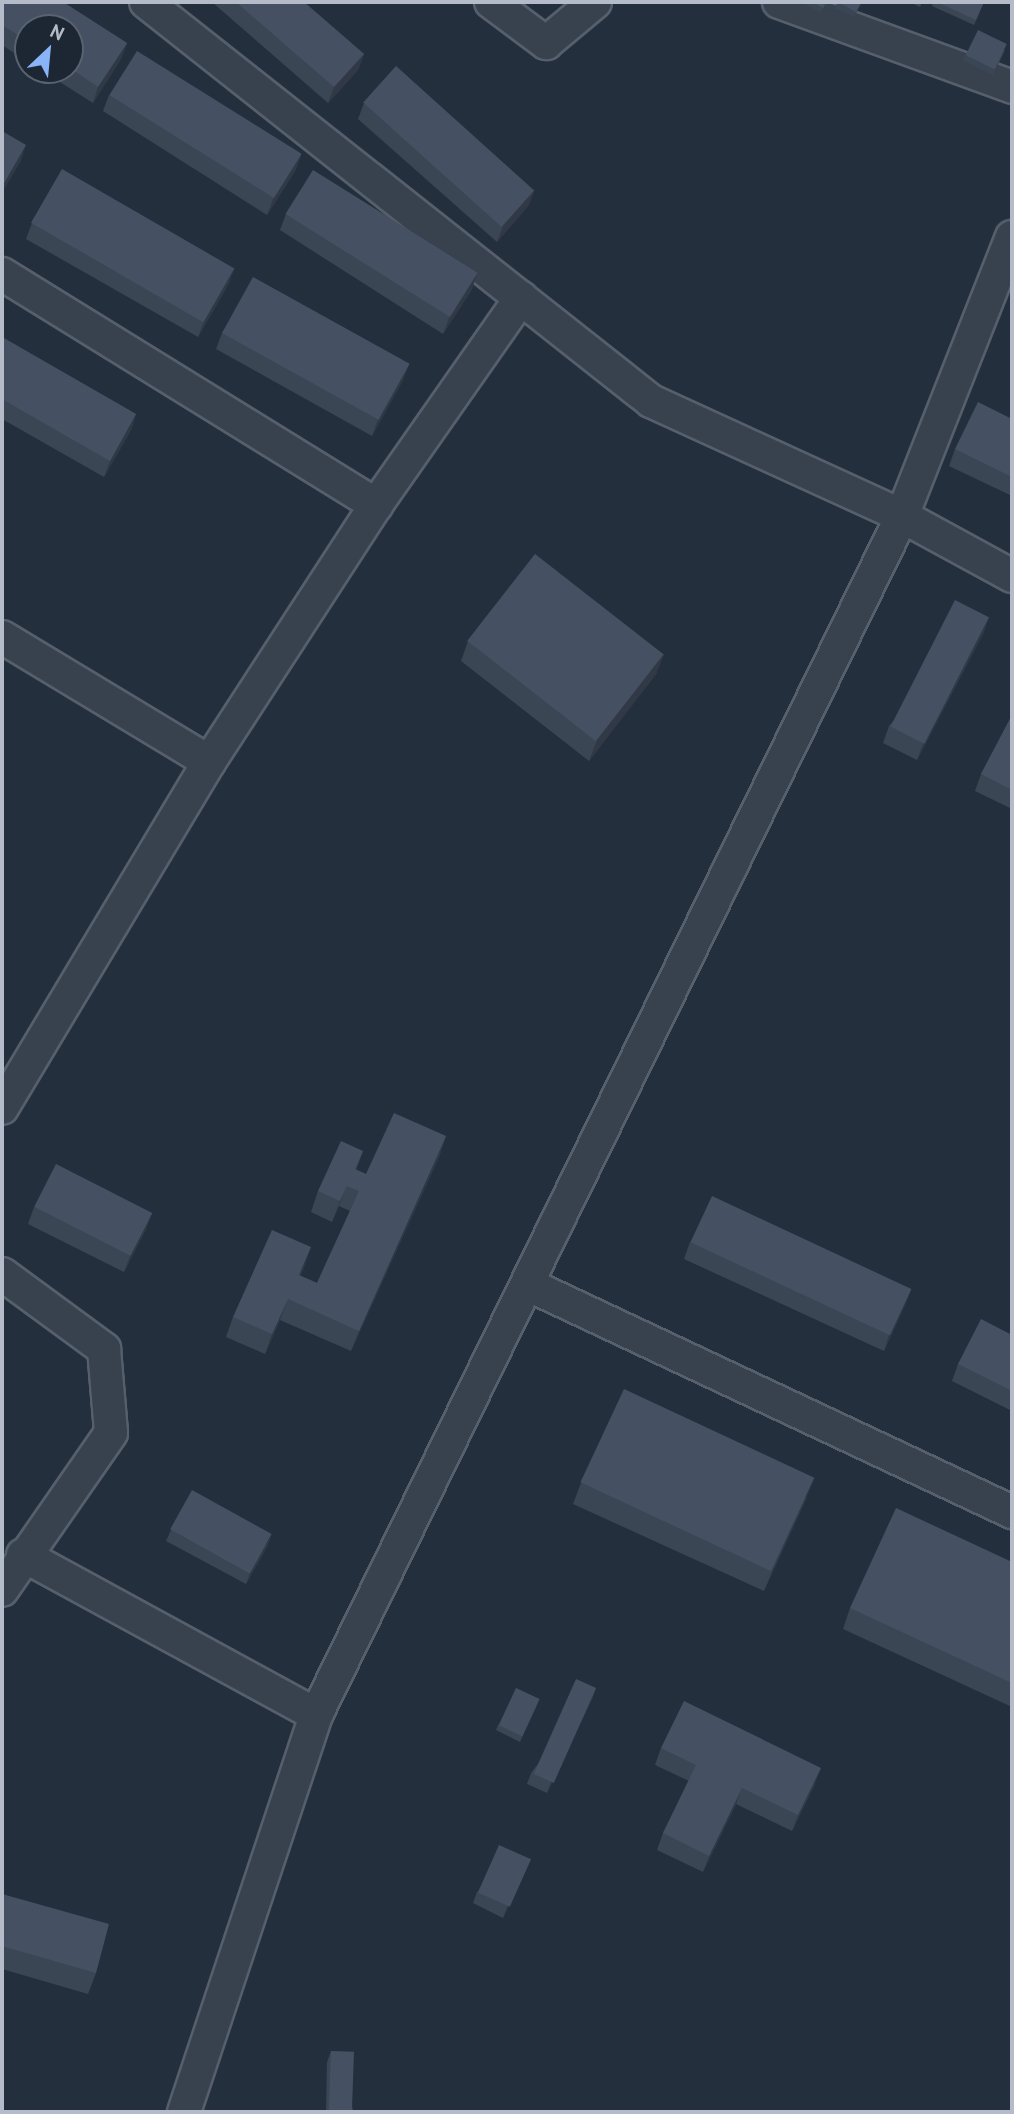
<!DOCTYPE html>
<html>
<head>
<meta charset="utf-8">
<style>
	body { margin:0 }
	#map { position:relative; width:1014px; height:2114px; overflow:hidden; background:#242f3e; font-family:"PT Sans",sans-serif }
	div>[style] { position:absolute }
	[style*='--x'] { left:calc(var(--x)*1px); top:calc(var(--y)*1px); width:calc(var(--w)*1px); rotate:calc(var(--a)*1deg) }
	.roads { filter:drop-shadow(2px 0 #565f6c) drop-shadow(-2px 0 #565f6c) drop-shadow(0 2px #565f6c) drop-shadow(0 -2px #565f6c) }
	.minor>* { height:32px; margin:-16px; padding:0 16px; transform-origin:16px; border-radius:16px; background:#38414e }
	.wall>* { inset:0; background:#3b4654 }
	.shaded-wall>* { inset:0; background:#303945 }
	.building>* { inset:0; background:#455162; transform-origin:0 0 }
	span { translate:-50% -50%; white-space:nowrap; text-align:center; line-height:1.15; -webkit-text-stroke:5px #1d2633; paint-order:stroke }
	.frame { position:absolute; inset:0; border:4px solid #b4bcc9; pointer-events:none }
	.north { position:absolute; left:14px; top:14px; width:70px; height:70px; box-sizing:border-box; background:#1d2633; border:2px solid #59626f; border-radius:50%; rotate:26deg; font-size:19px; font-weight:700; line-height:28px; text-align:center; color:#b4bcc9 }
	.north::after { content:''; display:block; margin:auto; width:24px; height:32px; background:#8ab4f8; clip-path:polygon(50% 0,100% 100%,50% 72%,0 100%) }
</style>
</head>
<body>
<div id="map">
	<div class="roads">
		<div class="minor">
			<i style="--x:146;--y:2;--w:644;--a:38.31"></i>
			<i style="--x:651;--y:401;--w:276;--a:24.6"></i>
			<i style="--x:902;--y:516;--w:125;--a:28.6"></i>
			<i style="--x:491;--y:2;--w:69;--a:36.7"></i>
			<i style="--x:546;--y:43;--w:64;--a:-39.9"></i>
			<i style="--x:779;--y:2;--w:248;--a:20"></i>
			<i style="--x:2;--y:274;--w:440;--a:31.7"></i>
			<i style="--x:376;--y:505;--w:306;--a:123"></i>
			<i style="--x:209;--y:762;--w:403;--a:120.9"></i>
			<i style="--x:376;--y:505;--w:253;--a:-55"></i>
			<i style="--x:2;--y:637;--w:242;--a:31.1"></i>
			<i style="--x:2;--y:1274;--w:127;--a:36.3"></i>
			<i style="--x:104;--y:1349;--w:84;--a:85.2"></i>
			<i style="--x:111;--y:1433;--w:191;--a:124.8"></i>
			<i style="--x:527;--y:1284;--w:536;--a:25.18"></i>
			<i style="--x:23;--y:1555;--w:334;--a:28.6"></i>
			<i style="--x:184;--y:2112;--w:418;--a:-71.6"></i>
			<i style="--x:316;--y:1715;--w:1335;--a:-63.95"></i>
			<i style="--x:902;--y:516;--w:300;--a:-68.5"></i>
		</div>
	</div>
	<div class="wall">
		<i style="clip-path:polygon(2px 2px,63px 2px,127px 43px,121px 59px,93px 103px,41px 70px,70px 70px,70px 28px,28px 28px,28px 62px,2px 45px)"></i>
		<i style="clip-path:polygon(212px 2px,304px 2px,364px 54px,358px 70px,328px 103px)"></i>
		<i style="clip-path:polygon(802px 2px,827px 2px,821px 13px,802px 3px)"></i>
		<i style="clip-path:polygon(838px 2px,862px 2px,854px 17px,835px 8px)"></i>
		<i style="clip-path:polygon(910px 2px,922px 2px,920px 7px)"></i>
		<i style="clip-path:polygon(933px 2px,984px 2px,974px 25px,932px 6px)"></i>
		<i style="clip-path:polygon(1005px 50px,993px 75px,963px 61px,965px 55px)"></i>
		<i style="clip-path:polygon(109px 95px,301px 155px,295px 171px,267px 215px,103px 111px)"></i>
		<i style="clip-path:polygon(364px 103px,529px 205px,497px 242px,358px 119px)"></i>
		<i style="clip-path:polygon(286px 214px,477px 274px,471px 291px,443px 334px,280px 230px)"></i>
		<i style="clip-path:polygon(32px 223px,229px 283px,198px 337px,26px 239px)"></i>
		<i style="clip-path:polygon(222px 333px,409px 364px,403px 380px,372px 436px,216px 349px)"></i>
		<i style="clip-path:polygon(2px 337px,136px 414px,131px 430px,104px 477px,2px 419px)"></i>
		<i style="clip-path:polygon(1012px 419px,1012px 496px,949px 466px,955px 449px)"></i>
		<i style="clip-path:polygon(989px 617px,983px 634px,917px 760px,883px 743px,889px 726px)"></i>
		<i style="clip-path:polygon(468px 641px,664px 654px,656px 674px,589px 761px,461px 661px)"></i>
		<i style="clip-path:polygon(1012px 715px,1012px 809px,975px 791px,981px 774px)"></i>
		<i style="clip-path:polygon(446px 1136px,439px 1157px,351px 1351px,280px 1320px,265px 1354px,226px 1337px,233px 1317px,304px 1268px,300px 1276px,317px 1283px,350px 1211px,339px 1206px,332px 1222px,311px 1212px,318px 1191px,363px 1151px,356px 1170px,366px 1174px)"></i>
		<i style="clip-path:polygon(34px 1207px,152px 1213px,146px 1229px,124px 1272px,28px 1224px)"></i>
		<i style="clip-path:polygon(690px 1242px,911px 1289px,905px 1305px,884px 1351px,684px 1259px)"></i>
		<i style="clip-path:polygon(1012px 1335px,1012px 1411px,952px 1381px,958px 1364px)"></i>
		<i style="clip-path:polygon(581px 1483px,807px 1497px,764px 1591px,573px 1504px)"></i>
		<i style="clip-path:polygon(171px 1530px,268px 1545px,246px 1584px,166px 1541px)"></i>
		<i style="clip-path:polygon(1012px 1562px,1012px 1707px,843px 1629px,850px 1608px)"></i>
		<i style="clip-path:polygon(596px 1688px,592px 1699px,547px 1793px,527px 1784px,531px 1773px)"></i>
		<i style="clip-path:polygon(537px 1705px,520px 1742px,496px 1730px,498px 1725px)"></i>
		<i style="clip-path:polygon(661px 1748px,815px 1784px,792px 1831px,736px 1804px,703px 1872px,657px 1850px,663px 1833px,689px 1781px,655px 1765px)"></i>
		<i style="clip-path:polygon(531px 1859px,526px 1870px,503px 1918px,473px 1903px,477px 1892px)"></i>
		<i style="clip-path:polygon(2px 1894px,96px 1973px,88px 1994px,2px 1969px)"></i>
		<i style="clip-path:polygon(331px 2051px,354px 2112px,326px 2112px,327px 2062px)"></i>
	</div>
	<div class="shaded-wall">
		<i style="clip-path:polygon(127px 43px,121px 59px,93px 103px,98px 87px)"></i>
		<i style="clip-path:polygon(364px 54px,358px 70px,328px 103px,334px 87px)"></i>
		<i style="clip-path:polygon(26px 145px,21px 161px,2px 193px,2px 187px)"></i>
		<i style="clip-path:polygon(301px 155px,295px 171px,267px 215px,273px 199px)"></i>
		<i style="clip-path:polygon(535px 189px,529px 205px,497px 242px,503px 226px)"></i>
		<i style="clip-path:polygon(235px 267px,229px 283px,198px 337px,204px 321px)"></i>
		<i style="clip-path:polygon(477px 274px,471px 291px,443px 334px,449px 318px)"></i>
		<i style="clip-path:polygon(409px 364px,403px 380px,372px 436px,378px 419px)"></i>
		<i style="clip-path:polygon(136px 414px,131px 430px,104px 477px,110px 461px)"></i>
		<i style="clip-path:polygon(989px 617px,983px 634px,917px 760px,923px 744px)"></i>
		<i style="clip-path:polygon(664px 654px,656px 674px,589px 761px,597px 740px)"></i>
		<i style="clip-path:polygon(446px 1136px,439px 1157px,351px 1351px,359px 1331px)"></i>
		<i style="clip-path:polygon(347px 1186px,339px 1206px,332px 1222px,340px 1201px)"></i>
		<i style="clip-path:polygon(152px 1213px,146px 1229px,124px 1272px,130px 1256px)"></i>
		<i style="clip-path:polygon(311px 1247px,304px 1268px,291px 1296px,299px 1275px)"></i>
		<i style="clip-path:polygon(911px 1289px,905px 1305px,884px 1351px,889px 1335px)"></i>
		<i style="clip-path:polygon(288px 1299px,280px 1320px,265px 1354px,272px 1334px)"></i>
		<i style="clip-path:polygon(815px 1477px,807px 1497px,764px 1591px,772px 1571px)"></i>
		<i style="clip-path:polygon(272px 1534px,268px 1545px,246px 1584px,250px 1573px)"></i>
		<i style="clip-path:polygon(596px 1688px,592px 1699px,547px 1793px,551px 1782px)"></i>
		<i style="clip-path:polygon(821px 1768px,815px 1784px,792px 1831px,798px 1815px)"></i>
		<i style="clip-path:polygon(742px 1788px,736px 1804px,703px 1872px,709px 1856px)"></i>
		<i style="clip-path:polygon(531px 1859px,526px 1870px,503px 1918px,507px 1907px)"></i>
	</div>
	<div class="building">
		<i style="clip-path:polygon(2px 2px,63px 2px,127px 43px,98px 87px,70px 68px,70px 28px,28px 28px,28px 41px,2px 25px)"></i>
		<i style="clip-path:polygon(236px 2px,304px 2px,364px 54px,334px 87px)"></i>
		<i style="clip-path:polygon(812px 2px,826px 2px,823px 8px)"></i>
		<i style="clip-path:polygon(838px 2px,861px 2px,856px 12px)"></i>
		<i style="clip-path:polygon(937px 2px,984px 2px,976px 20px)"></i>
		<i style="left:978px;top:30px;width:32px;height:28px;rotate:26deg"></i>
		<i style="left:137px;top:51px;width:194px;height:52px;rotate:32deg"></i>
		<i style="left:396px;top:66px;width:186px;height:49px;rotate:42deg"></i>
		<i style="clip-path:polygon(2px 131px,26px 145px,2px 187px)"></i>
		<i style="left:62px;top:169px;width:199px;height:62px;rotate:30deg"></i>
		<i style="left:313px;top:170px;width:194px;height:52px;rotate:32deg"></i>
		<i style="left:253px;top:277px;width:179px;height:64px;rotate:29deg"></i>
		<i style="clip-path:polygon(2px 337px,136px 414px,110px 461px,2px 399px)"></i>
		<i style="clip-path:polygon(978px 402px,1012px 419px,1012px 477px,955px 449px)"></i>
		<i style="left:535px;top:554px;width:163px;height:110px;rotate:38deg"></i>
		<i style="left:955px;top:600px;width:38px;height:142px;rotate:27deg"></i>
		<i style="clip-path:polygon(1012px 715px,1012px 790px,981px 774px)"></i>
		<i style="clip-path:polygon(394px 1113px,446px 1136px,359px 1331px,288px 1299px,272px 1334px,233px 1317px,272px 1230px,311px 1247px,299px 1275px,317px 1283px,359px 1191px,347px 1186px,340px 1201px,318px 1191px,341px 1141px,363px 1151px,355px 1169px,366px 1174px)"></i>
		<i style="left:56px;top:1164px;width:108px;height:48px;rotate:27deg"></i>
		<i style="left:712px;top:1196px;width:220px;height:51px;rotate:25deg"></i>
		<i style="clip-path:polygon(981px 1319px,1012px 1335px,1012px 1391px,958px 1364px)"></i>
		<i style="left:624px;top:1389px;width:210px;height:103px;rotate:25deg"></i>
		<i style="left:192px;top:1490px;width:91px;height:45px;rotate:29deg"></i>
		<i style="clip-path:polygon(896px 1508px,1012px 1562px,1012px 1683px,850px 1608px)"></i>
		<i style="left:576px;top:1679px;width:22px;height:104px;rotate:24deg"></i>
		<i style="left:516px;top:1688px;width:26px;height:41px;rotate:25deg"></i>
		<i style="clip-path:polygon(684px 1701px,821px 1768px,798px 1815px,742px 1788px,709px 1856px,663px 1833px,696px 1765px,661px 1748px)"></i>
		<i style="left:499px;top:1845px;width:35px;height:52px;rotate:24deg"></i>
		<i style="clip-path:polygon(2px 1894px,109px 1924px,96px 1973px,2px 1946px)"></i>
		<i style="left:331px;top:2051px;width:23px;height:61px;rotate:2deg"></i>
	</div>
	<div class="frame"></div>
	<div class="north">N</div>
</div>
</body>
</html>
